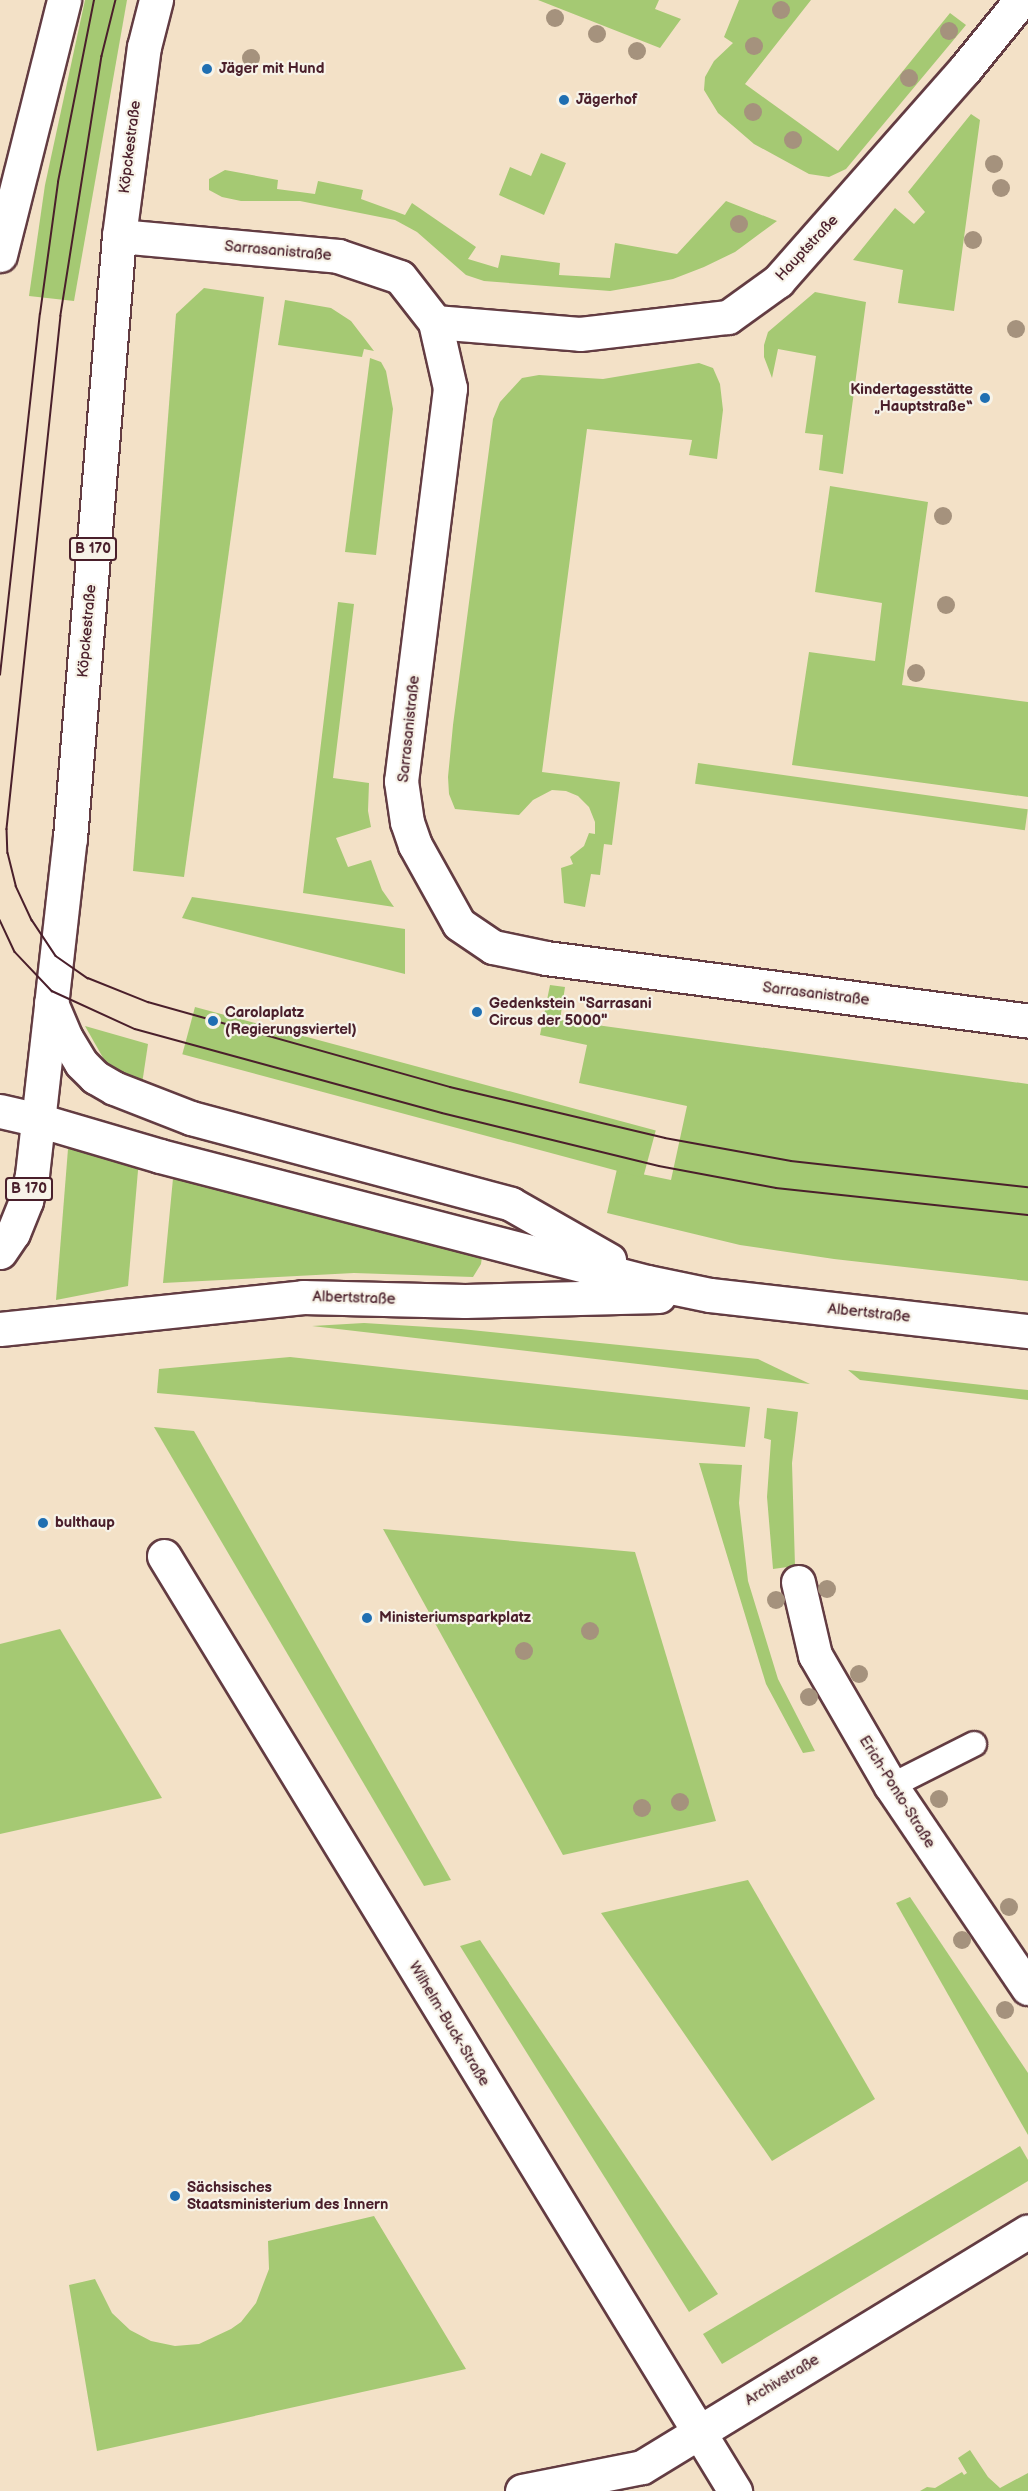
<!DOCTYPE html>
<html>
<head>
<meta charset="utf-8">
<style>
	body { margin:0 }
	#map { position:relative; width:1028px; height:2491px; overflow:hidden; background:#f3e1c7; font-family:"Balsamiq Sans",sans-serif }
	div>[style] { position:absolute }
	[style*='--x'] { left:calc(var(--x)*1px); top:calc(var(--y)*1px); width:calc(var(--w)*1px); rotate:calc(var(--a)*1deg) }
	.green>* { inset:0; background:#a5c973; transform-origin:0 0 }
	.roads { filter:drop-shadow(2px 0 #633c42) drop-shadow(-2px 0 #633c42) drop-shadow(0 2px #633c42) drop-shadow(0 -2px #633c42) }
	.service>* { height:24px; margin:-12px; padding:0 12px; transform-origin:12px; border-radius:12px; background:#fff }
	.minor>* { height:33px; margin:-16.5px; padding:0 16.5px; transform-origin:16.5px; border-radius:16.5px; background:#fff }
	.secondary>* { height:33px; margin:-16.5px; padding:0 16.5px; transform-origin:16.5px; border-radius:16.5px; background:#fff }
	.primary>* { height:33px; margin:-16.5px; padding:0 16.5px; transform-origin:16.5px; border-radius:16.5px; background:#fff }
	.tram>* { height:1.5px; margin:-0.75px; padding:0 0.75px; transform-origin:0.75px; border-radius:0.75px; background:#4a1f2b }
	.trees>* { width:18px; height:18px; margin:-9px; border-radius:50%; background:#a5927d }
	.dots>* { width:16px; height:16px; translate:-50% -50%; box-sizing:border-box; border:3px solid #f7f3e8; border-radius:50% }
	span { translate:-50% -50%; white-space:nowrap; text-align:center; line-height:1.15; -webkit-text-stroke:4.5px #f7f3e8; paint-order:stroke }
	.shield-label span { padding:2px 4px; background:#f7f3e8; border:2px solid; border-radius:4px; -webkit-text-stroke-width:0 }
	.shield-label { font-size:14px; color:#4a1f2b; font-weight:700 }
	.poi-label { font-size:15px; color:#4a1f2b; font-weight:700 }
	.left { translate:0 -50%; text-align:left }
	.right { translate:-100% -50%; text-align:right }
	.street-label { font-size:15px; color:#4a1f2b }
</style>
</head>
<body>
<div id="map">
	<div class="green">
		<i style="clip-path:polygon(85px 0,127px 0,74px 301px,29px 296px,45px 185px)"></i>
		<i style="clip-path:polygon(538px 0,659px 0,655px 9px,681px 19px,660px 48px)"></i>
		<i style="clip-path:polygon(739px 0,811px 0,745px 84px,838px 151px,950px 13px,966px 25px,846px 169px,829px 177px,809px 174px,754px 144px,718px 113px,704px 90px,705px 77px,714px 61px,733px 43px,724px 37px)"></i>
		<i style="clip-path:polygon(971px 114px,980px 120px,954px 311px,898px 303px,903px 270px,853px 260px,895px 208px,914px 224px,925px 212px,908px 192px)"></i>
		<i style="clip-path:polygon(541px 153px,566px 163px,544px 215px,499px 195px,510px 167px,531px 176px)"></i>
		<i style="clip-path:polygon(225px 170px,278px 180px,277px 189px,315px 194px,318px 181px,363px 190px,361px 199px,405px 215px,412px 203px,476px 247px,468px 259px,498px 268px,501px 255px,560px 263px,559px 275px,610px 278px,615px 243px,677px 254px,726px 201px,777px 221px,735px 252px,704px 267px,673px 279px,639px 286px,610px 291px,484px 281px,466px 275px,417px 232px,395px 220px,300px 201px,241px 201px,222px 197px,209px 190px,209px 179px)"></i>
		<i style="clip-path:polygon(204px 288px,264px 297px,184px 877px,133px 871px,176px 314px)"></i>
		<i style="clip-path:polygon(815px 292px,866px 302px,843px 474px,819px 470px,823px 435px,805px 433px,816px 356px,778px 349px,772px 378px,764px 357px,764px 345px,768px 332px)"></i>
		<i style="clip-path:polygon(285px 300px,331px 308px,351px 321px,374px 351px,364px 349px,362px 357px,278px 345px)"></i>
		<i style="clip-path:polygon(370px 358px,381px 362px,386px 371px,393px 409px,376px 555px,345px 552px)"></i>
		<i style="clip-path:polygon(699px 363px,713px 368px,720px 384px,723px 410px,717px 459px,689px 455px,692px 440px,587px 429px,542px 772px,620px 782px,612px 845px,604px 844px,600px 875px,591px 874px,585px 907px,564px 903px,561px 868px,573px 864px,570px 857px,584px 846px,589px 833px,595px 834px,595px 822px,589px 807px,578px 796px,566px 791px,552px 790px,533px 800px,519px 815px,455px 809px,449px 794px,448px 777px,453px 725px,493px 419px,500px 402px,522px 378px,539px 375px,603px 379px)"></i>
		<i style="clip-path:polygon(830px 486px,928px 502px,902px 685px,1028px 702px,1028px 797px,792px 765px,809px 652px,875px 661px,882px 603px,815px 592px)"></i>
		<i style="clip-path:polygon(338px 602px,354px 604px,333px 778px,369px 783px,368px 811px,371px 827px,336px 838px,348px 867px,371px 860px,382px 890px,394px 907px,303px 893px)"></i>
		<i style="left:698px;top:763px;width:333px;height:21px;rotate:8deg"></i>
		<i style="clip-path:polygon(192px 897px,405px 929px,405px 974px,182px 918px)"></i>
		<i style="clip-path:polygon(550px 985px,565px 987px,560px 1020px,1028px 1084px,1028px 1281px,834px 1259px,740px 1245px,607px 1213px,617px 1169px,671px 1180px,687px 1106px,579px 1083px,587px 1045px,540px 1035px)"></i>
		<i style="left:195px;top:1007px;width:477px;height:49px;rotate:15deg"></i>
		<i style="clip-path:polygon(85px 1026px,148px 1044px,142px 1084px,121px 1075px,106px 1063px)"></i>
		<i style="clip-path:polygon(75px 1142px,139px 1159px,128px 1286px,56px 1300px,68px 1149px)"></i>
		<i style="clip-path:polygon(174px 1168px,381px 1231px,482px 1257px,481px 1264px,473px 1277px,354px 1273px,163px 1283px)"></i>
		<i style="clip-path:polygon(364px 1323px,461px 1329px,758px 1359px,810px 1384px,312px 1326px)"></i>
		<i style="clip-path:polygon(290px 1357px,750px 1407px,745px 1447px,157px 1393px,159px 1369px)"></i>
		<i style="clip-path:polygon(848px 1370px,1028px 1390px,1028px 1400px,860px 1380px)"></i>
		<i style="clip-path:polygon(767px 1408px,798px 1412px,792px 1463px,795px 1566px,773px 1569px,767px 1497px,771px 1440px,764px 1438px)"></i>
		<i style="clip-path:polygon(154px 1427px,194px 1431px,451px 1880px,424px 1886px)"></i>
		<i style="clip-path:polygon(699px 1463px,742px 1465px,739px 1503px,748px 1581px,778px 1679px,815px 1751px,803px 1753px,766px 1684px)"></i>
		<i style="clip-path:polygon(383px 1529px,635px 1552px,716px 1821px,563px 1855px)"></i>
		<i style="clip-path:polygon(60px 1629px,162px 1798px,0 1834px,0 1644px)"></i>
		<i style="clip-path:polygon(748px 1880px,875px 2099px,772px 2161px,601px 1913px)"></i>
		<i style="clip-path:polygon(910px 1897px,1028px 2073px,1028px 2135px,896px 1903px)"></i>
		<i style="clip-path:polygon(480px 1940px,718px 2294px,689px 2312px,460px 1946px)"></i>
		<i style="clip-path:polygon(1020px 2146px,1028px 2160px,1028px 2181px,722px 2364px,703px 2334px)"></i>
		<i style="clip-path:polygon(374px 2216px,466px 2369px,97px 2451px,69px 2285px,95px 2279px,112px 2313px,130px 2330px,151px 2341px,175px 2346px,199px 2344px,231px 2329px,241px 2322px,256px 2303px,269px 2269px,268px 2241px)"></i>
		<i style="clip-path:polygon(970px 2450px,988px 2477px,1000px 2488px,1028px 2473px,1028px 2491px,920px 2491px,927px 2487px,935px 2488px,962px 2472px,964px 2475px,967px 2473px,958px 2458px)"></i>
	</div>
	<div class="roads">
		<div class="service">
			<i style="--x:891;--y:1786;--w:93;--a:-26.8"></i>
		</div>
		<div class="minor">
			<i style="--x:119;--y:236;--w:220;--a:5.2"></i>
			<i style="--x:338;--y:256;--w:65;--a:18.7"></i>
			<i style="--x:400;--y:277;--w:57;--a:52.1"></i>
			<i style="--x:435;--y:322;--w:68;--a:77.2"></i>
			<i style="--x:450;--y:388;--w:396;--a:97.1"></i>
			<i style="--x:401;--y:781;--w:41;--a:81.7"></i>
			<i style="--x:407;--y:822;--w:24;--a:71"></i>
			<i style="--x:415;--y:845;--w:90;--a:60.9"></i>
			<i style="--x:459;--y:924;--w:41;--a:34.1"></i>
			<i style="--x:493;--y:947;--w:54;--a:11.7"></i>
			<i style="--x:546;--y:958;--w:486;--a:7.4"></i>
			<i style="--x:435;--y:322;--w:145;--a:4.7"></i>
			<i style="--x:580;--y:334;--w:149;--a:-6.6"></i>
			<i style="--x:728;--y:317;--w:62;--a:-35.8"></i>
			<i style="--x:778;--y:281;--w:283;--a:-48.6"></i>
			<i style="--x:965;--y:69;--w:89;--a:-50.9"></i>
			<i style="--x:164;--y:1556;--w:1096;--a:58.59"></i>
			<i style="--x:798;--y:1582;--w:75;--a:76.9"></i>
			<i style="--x:815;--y:1655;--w:151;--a:59.9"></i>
			<i style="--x:891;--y:1786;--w:244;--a:55.9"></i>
			<i style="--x:522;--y:2491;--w:122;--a:-11.3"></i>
			<i style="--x:642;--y:2467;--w:452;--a:-31.4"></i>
		</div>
		<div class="secondary">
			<i style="--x:51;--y:1003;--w:38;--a:67"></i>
			<i style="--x:66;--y:1038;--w:29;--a:59"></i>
			<i style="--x:81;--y:1063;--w:20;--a:45"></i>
			<i style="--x:95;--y:1077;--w:22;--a:30"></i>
			<i style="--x:114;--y:1088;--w:83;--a:21.3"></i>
			<i style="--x:191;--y:1118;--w:331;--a:15"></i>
			<i style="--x:511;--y:1204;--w:113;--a:29.7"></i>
			<i style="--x:38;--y:1120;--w:127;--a:16.4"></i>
			<i style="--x:160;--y:1156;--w:503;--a:14.51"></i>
			<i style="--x:647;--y:1282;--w:64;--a:11.7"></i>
			<i style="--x:710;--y:1295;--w:320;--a:6.5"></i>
			<i style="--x:0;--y:1329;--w:305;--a:-6"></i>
			<i style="--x:303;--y:1297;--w:162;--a:1.4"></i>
			<i style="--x:465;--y:1301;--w:194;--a:-1.5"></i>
		</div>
		<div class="primary">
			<i style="--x:0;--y:255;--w:263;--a:-75.9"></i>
			<i style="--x:0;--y:1111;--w:39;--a:13"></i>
			<i style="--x:0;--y:1252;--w:23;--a:-56"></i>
			<i style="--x:13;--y:1233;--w:35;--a:-68"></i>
			<i style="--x:26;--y:1201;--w:27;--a:-77"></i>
			<i style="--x:32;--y:1175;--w:339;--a:-83.6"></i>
			<i style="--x:70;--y:838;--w:604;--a:-85.35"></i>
			<i style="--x:119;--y:236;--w:191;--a:-82.5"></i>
			<i style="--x:144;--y:47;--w:49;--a:-75.7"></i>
		</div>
	</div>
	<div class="tram">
		<i style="--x:116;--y:0;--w:58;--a:104"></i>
		<i style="--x:102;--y:56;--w:263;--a:99"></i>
		<i style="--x:61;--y:316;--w:516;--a:96.01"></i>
		<i style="--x:7;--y:829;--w:24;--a:88"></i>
		<i style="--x:8;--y:853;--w:34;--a:76"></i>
		<i style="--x:16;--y:886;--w:38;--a:65"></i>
		<i style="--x:32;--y:920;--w:43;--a:56.3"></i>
		<i style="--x:56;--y:956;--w:39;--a:35"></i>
		<i style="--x:88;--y:978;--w:65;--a:21.8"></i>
		<i style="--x:148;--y:1002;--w:314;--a:15.7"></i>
		<i style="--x:450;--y:1087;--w:221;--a:13.3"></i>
		<i style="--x:665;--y:1138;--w:128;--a:10.3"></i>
		<i style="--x:791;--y:1161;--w:238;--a:6.3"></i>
		<i style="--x:0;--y:675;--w:363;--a:-83.7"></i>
		<i style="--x:40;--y:314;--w:133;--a:-82.2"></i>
		<i style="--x:58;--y:182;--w:186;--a:-78.8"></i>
		<i style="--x:0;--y:920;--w:35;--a:65"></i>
		<i style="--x:15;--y:952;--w:54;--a:46.5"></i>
		<i style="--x:52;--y:991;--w:91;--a:24.6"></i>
		<i style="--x:135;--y:1029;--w:318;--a:15.3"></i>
		<i style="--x:442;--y:1113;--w:223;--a:13.7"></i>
		<i style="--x:659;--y:1166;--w:119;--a:10.6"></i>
		<i style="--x:776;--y:1188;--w:253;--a:6.1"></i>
	</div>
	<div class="trees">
		<i style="left:781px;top:10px"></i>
		<i style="left:555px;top:18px"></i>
		<i style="left:949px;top:31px"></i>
		<i style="left:597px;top:34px"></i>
		<i style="left:754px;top:46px"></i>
		<i style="left:637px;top:51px"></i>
		<i style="left:251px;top:58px"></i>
		<i style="left:909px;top:78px"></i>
		<i style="left:753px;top:112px"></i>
		<i style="left:793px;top:140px"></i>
		<i style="left:994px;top:164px"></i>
		<i style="left:1001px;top:188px"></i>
		<i style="left:739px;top:224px"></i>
		<i style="left:973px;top:240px"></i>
		<i style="left:1016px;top:329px"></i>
		<i style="left:943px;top:516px"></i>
		<i style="left:946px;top:605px"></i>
		<i style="left:916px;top:673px"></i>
		<i style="left:827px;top:1589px"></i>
		<i style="left:776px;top:1600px"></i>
		<i style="left:590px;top:1631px"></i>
		<i style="left:524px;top:1651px"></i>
		<i style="left:859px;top:1674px"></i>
		<i style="left:809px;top:1697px"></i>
		<i style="left:939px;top:1799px"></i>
		<i style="left:680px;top:1802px"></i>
		<i style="left:642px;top:1808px"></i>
		<i style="left:1009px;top:1907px"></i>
		<i style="left:962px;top:1940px"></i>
		<i style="left:1005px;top:2010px"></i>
	</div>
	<div class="dots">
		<i style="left:207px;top:69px;background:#1f6fb2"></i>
		<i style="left:564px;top:100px;background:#1f6fb2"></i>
		<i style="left:985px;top:398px;background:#1f6fb2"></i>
		<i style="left:477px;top:1012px;background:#1f6fb2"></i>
		<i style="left:213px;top:1021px;background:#1f6fb2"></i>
		<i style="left:43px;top:1523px;background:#1f6fb2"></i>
		<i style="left:367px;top:1618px;background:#1f6fb2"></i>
		<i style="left:175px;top:2196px;background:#1f6fb2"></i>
	</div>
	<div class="shield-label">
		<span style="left:93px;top:549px">B 170</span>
		<span style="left:29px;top:1189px">B 170</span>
	</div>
	<div class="poi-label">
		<span class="left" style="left:219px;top:69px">Jäger mit Hund</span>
		<span class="left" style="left:576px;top:100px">Jägerhof</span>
		<span class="right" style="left:973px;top:398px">Kindertagesstätte<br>„Hauptstraße“</span>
		<span class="left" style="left:489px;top:1012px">Gedenkstein "Sarrasani<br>Circus der 5000"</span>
		<span class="left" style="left:225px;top:1021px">Carolaplatz<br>(Regierungsviertel)</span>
		<span class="left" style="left:55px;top:1523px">bulthaup</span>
		<span class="left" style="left:379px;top:1618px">Ministeriumsparkplatz</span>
		<span class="left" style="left:187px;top:2196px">Sächsisches<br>Staatsministerium des Innern</span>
	</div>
	<div class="street-label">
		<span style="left:130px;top:147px;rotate:-83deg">Köpckestraße</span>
		<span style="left:807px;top:248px;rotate:-47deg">Hauptstraße</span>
		<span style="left:278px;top:251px;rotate:5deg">Sarrasanistraße</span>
		<span style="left:87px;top:631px;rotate:-85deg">Köpckestraße</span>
		<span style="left:409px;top:729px;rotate:-84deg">Sarrasanistraße</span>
		<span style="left:816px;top:994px;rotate:7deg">Sarrasanistraße</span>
		<span style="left:354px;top:1298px;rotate:2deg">Albertstraße</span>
		<span style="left:869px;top:1313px;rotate:6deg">Albertstraße</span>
		<span style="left:897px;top:1792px;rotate:58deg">Erich-Ponto-Straße</span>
		<span style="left:449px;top:2024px;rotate:59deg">Wilhelm-Buck-Straße</span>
		<span style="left:782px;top:2380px;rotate:-31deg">Archivstraße</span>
	</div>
</div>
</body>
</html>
